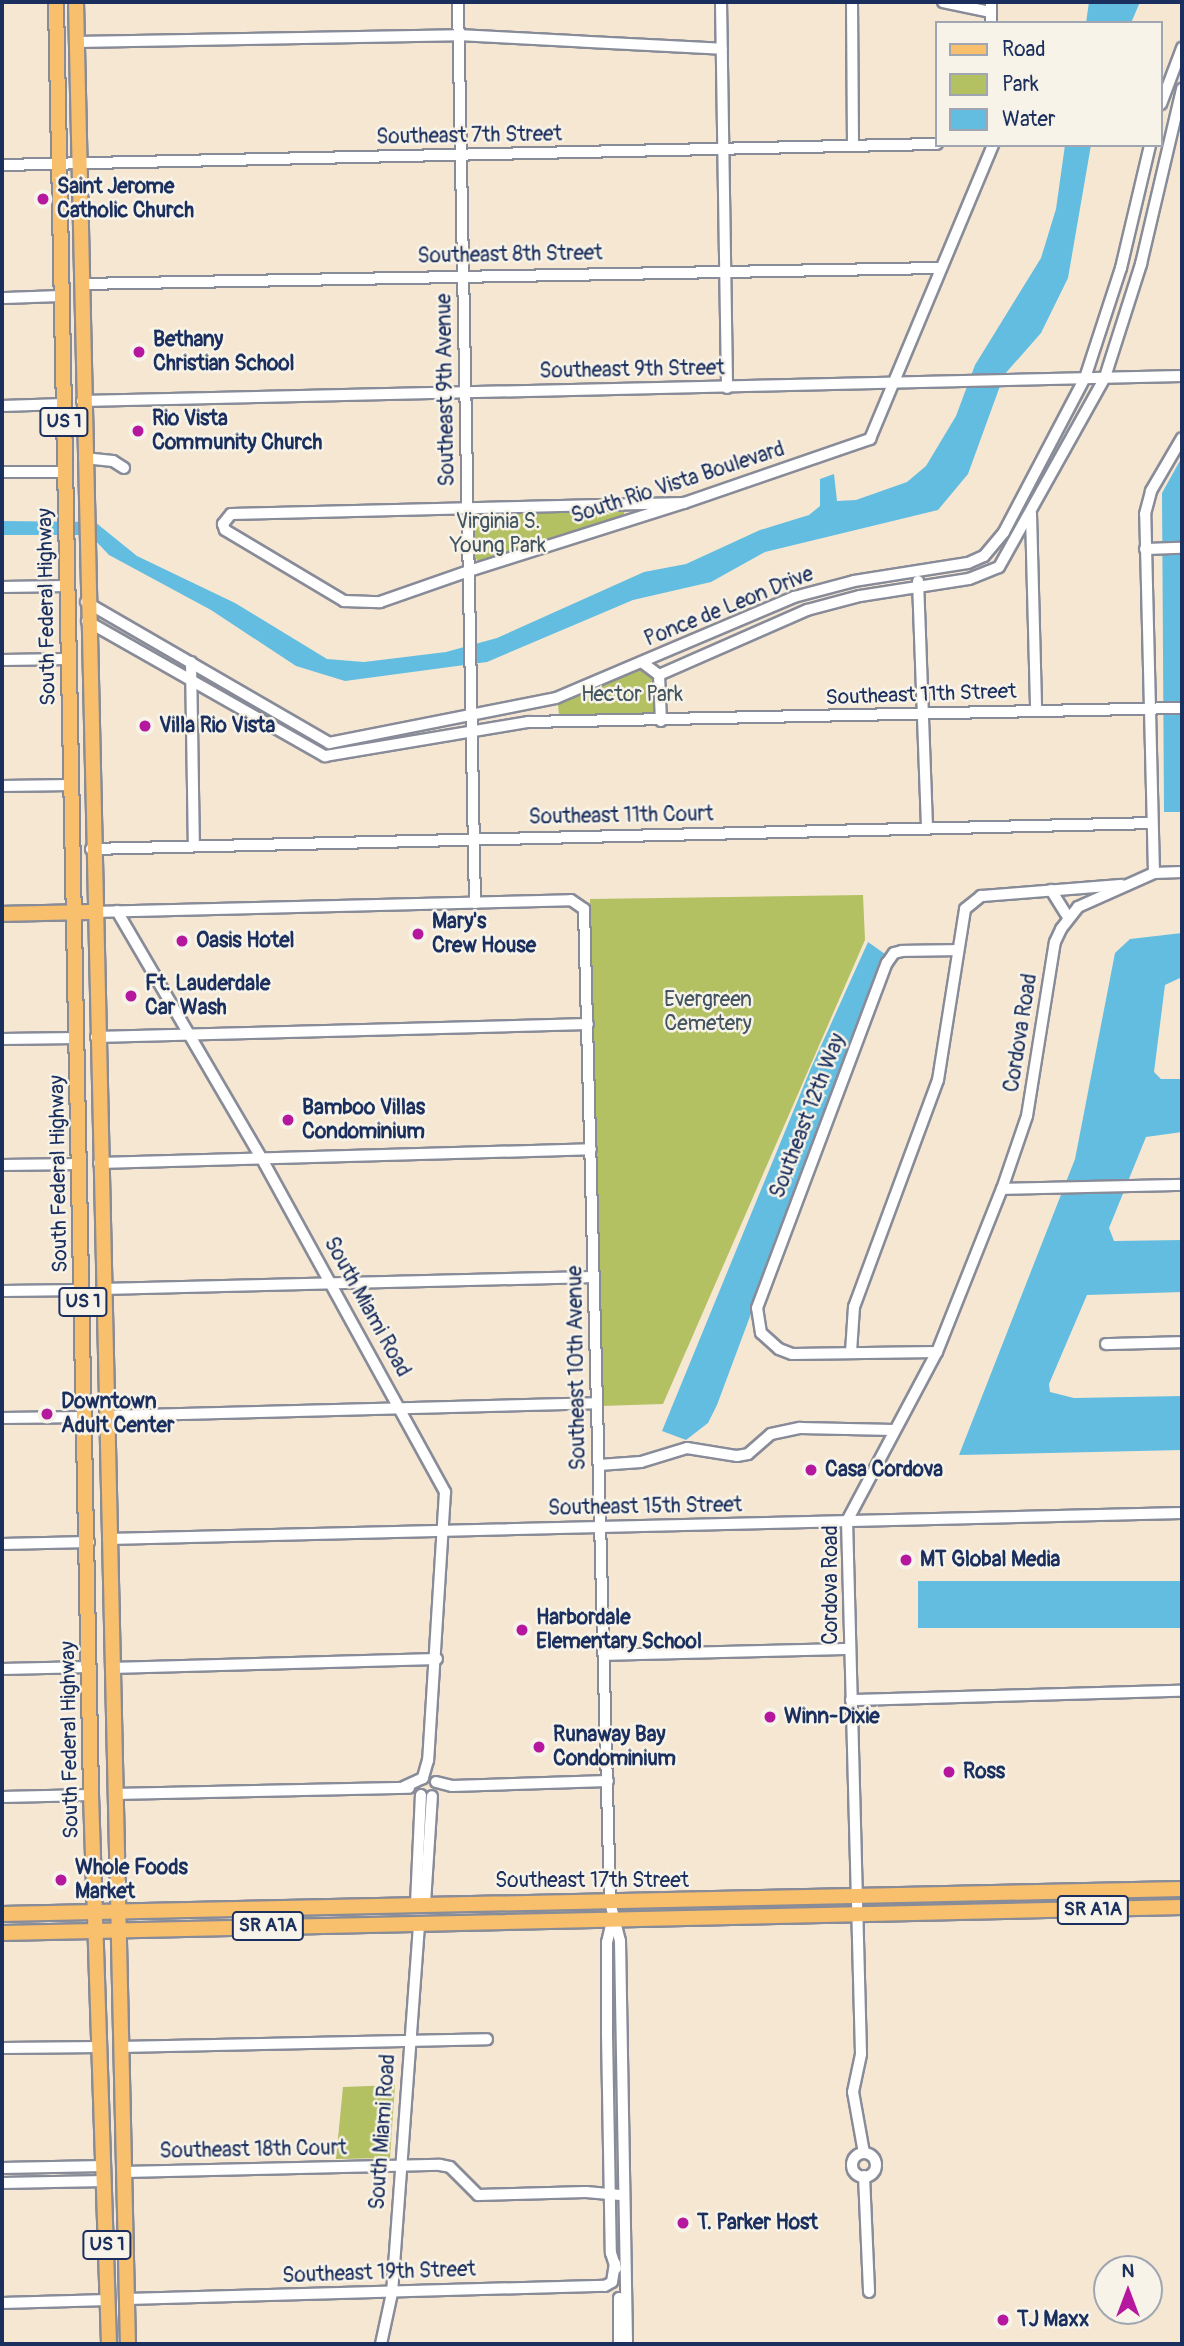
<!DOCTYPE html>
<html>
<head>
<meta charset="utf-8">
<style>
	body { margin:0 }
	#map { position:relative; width:1184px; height:2346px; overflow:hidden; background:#f6e7d3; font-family:Pangolin,sans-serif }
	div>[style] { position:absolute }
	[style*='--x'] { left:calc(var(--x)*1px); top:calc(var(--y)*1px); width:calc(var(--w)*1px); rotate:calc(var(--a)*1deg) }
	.green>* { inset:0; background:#b3c163 }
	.water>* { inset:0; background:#63bde1; transform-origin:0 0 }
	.roads { filter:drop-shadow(2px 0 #888b98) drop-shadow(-2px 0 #888b98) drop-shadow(0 2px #888b98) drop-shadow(0 -2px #888b98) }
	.minor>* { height:10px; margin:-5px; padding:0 5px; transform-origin:5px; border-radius:5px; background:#fff }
	.minor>.ring { margin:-5px; padding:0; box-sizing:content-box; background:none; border:10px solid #fff; border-radius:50% }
	.major>* { height:14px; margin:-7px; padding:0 7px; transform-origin:7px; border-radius:7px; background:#f8bf6c }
	.dots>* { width:19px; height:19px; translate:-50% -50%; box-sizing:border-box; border:4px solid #f7f3e8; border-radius:50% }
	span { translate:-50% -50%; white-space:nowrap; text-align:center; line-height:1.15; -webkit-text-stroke:5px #f7f3e8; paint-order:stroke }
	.shield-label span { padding:2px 5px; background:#f7f3e8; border:2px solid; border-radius:5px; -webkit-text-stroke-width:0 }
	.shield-label { font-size:19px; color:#1b2f5e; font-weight:700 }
	.street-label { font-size:21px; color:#1b2f5e }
	.poi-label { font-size:21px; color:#1b2f5e; font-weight:700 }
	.left { translate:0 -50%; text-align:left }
	.park-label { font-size:21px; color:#41545f }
	.frame { position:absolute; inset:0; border:4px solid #1b2f5e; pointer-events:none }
	.legend { position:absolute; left:935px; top:21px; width:228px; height:126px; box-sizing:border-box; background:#f7f3e8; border:2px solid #9fa5b1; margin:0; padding:9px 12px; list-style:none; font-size:21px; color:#1b2f5e }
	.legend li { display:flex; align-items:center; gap:14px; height:35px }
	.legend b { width:35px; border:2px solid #9fa5b1 }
	.north { position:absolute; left:1093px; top:2255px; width:70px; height:70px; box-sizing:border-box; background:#f7f3e8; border:2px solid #9fa5b1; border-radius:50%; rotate:0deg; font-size:19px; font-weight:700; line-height:28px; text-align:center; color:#1b2f5e }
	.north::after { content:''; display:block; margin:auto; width:24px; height:32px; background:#b5179e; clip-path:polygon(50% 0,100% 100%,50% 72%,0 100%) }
</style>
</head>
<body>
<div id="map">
	<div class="green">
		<i style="clip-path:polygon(625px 509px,623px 518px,481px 563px,474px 557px,473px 517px,477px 512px)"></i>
		<i style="clip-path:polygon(643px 666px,654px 673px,656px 709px,652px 716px,559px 715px,558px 705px,564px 700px)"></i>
		<i style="clip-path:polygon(863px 895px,865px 940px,663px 1404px,601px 1406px,590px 899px)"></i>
		<i style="clip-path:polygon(395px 2085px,390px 2158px,336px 2159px,343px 2087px)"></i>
	</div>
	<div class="water">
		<i style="clip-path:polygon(1089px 2px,1140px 2px,1131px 23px,1086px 23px)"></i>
		<i style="clip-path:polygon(1065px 145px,1091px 145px,1068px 278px,1041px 333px,1004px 375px,968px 474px,938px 510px,765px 552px,711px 582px,633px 600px,487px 662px,345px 681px,296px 666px,211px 610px,109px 555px,90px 535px,2px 535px,2px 521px,95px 522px,137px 556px,235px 603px,327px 659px,364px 662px,446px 652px,497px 638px,644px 572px,686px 564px,760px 530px,809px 515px,820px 506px,820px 479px,834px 474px,837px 501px,856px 500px,907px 482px,926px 466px,956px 416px,975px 365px,1041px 258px,1056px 209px)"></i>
		<i style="clip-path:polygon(1182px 457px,1182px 812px,1164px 812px,1162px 493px)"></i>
		<i style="clip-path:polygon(1182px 933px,1182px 977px,1165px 985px,1154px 1072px,1161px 1079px,1182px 1079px,1182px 1132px,1146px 1137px,1109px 1228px,1114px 1241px,1182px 1240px,1182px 1292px,1087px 1295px,1049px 1384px,1050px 1392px,1074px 1398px,1182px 1396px,1182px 1450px,959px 1455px,1075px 1159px,1115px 953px,1130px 939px)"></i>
		<i style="clip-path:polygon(868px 942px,885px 954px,717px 1405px,708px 1423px,686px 1440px,662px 1431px,811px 1068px)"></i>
		<i style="left:1182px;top:1581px;width:47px;height:264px;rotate:90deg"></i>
	</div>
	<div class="roads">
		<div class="minor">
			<i style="--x:458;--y:2;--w:901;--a:88.92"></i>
			<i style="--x:721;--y:2;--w:386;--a:89.1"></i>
			<i style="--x:852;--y:2;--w:143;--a:89.6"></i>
			<i style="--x:943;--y:2;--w:49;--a:11.8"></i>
			<i style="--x:991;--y:2;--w:21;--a:90"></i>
			<i style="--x:76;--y:42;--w:382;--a:-1"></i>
			<i style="--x:458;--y:35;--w:264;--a:3"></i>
			<i style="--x:1161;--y:104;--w:60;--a:-69.4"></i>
			<i style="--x:2;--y:165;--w:935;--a:-1.29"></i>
			<i style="--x:81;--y:284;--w:860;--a:-1.07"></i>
			<i style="--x:2;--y:298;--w:60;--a:-1.9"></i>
			<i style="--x:82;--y:401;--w:1100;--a:-1.3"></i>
			<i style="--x:2;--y:406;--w:62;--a:-1.8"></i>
			<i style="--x:84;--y:458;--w:29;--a:6"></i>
			<i style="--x:113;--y:461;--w:13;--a:32"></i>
			<i style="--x:2;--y:472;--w:63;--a:0"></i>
			<i style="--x:684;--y:503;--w:453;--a:178.6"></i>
			<i style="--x:231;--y:514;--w:13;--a:129"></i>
			<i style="--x:223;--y:524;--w:6;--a:72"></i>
			<i style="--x:225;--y:530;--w:139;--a:30.8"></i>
			<i style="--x:344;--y:601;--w:36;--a:2"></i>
			<i style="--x:380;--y:602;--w:94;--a:-19.2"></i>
			<i style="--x:469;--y:571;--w:225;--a:-17.6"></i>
			<i style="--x:684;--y:503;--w:197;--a:-19"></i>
			<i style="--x:870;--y:439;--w:319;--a:-67.3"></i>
			<i style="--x:1031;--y:514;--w:197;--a:88.5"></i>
			<i style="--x:1145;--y:549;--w:37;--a:-2"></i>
			<i style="--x:918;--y:581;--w:247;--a:87.9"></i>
			<i style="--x:2;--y:587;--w:65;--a:-0.9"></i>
			<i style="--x:86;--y:602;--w:281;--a:30.1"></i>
			<i style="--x:329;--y:743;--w:231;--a:-11.2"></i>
			<i style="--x:556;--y:698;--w:259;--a:-23"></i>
			<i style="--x:794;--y:597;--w:62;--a:-14.9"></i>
			<i style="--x:854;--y:581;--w:115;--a:-9"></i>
			<i style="--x:968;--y:563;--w:17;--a:-24"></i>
			<i style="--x:984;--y:556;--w:31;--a:-50"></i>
			<i style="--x:1004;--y:532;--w:174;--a:-62.3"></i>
			<i style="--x:1085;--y:378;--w:116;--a:-71.9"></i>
			<i style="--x:1121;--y:268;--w:126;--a:-76.7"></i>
			<i style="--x:87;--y:621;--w:274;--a:29.6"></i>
			<i style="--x:325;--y:756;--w:206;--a:-9.5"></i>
			<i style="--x:528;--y:722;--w:654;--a:-1.23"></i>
			<i style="--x:2;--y:660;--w:67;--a:-0.9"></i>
			<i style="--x:191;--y:662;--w:184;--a:89.1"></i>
			<i style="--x:643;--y:663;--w:20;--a:37"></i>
			<i style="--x:659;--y:675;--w:46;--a:87.5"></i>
			<i style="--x:659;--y:675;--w:162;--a:-23.7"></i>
			<i style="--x:807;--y:610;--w:55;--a:-14.8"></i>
			<i style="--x:860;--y:596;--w:110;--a:-8.9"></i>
			<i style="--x:969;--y:579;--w:32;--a:-22"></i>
			<i style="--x:999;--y:567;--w:218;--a:-60.8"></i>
			<i style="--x:1105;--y:377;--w:119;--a:-72.3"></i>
			<i style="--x:1141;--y:264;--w:180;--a:-76.8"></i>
			<i style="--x:2;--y:786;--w:70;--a:-0.8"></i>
			<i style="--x:91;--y:849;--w:1061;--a:-1.4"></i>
			<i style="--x:1154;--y:873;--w:359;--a:-91.4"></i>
			<i style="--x:1145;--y:514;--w:24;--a:-75"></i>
			<i style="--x:1151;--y:491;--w:61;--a:-59.7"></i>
			<i style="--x:1051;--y:890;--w:32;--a:58"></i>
			<i style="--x:117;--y:911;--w:287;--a:59.7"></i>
			<i style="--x:262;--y:1159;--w:380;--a:61.2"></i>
			<i style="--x:445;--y:1492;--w:269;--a:93.6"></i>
			<i style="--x:428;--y:1760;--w:19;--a:106"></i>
			<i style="--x:423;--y:1778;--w:21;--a:155"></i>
			<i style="--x:93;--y:912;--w:478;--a:-1.4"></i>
			<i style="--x:571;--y:900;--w:16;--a:35"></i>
			<i style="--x:584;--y:909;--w:993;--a:88.5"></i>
			<i style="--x:610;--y:1902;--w:40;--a:75.6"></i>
			<i style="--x:620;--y:1941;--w:403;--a:89"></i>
			<i style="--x:96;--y:1037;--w:492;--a:-1.5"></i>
			<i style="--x:2;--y:1039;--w:75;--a:-0.8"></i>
			<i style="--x:99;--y:1163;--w:492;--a:-1.6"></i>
			<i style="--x:2;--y:1165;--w:78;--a:-0.7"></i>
			<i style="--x:1002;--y:1189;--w:180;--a:-1.3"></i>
			<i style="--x:102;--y:1289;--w:492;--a:-1.4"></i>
			<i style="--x:2;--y:1291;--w:81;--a:-0.7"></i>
			<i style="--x:1106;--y:1344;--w:76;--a:-1.5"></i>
			<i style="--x:851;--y:1352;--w:45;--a:-86.2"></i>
			<i style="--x:854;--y:1307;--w:242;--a:-69.7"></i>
			<i style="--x:938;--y:1080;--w:173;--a:-81"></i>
			<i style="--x:965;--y:909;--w:21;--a:-39"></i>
			<i style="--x:981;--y:896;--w:141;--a:-4.5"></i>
			<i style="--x:937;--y:1352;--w:145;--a:179.2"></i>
			<i style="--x:792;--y:1354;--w:14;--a:-159"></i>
			<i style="--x:779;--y:1349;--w:24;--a:-138"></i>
			<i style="--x:761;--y:1333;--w:25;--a:-99"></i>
			<i style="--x:757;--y:1308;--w:369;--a:-69.4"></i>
			<i style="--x:887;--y:963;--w:12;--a:-55"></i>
			<i style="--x:894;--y:953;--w:8;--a:-14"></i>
			<i style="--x:902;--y:951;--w:56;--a:-1"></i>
			<i style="--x:105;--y:1416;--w:491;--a:-1.5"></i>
			<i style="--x:2;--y:1418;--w:84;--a:-0.7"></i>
			<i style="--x:599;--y:1465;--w:42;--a:-4.1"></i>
			<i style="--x:641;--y:1462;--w:48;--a:-16.9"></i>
			<i style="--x:687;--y:1448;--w:51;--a:9.1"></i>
			<i style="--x:737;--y:1456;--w:11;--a:-10"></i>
			<i style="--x:748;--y:1454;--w:30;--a:-41"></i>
			<i style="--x:771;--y:1434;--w:30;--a:-12"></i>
			<i style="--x:800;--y:1428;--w:94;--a:1.2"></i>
			<i style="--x:108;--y:1539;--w:1074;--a:-1.39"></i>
			<i style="--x:2;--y:1544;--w:87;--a:-1.3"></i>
			<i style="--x:604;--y:1655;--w:246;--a:-1.4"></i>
			<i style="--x:111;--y:1668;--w:326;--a:-1.6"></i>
			<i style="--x:2;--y:1669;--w:88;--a:-1.3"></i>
			<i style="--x:851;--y:1700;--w:331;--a:-1.6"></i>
			<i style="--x:436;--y:1782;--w:16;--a:14"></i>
			<i style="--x:452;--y:1786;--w:156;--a:-1.8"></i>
			<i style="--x:114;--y:1794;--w:295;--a:-1.2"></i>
			<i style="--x:2;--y:1797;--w:89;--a:-1.3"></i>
			<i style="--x:425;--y:1903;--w:107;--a:-86.3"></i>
			<i style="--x:416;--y:1904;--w:109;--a:-87.4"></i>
			<i style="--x:612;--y:1921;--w:22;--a:103"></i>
			<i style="--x:607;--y:1942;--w:92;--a:90"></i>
			<i style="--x:607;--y:2034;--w:219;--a:89"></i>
			<i style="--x:611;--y:2253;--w:16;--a:72"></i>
			<i style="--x:120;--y:2047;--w:367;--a:-1.2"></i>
			<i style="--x:2;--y:2048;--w:99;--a:-0.6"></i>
			<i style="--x:864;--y:2153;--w:62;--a:-100.2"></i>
			<i style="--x:853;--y:2092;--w:39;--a:-78"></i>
			<i style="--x:861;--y:2054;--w:533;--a:-91.5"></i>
			<i style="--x:847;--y:1521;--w:191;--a:-62"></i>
			<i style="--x:937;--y:1352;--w:175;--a:-68.3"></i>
			<i style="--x:1002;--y:1189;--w:77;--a:-71.1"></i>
			<i style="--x:1027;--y:1116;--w:176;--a:-80.9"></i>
			<i style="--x:1055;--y:942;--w:14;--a:-65"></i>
			<i style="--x:1061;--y:929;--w:28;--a:-52"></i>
			<i style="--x:1078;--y:907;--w:83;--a:-24.1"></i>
			<i style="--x:1154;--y:873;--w:28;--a:-2"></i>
			<i class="ring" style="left:852px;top:2153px;width:14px;height:14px"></i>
			<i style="--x:2;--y:2168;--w:102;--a:-1.1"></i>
			<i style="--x:124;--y:2172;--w:316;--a:-1.3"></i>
			<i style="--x:440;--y:2165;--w:10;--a:11"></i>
			<i style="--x:450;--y:2167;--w:40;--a:45"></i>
			<i style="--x:478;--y:2195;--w:108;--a:-1.6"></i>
			<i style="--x:586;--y:2192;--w:37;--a:5"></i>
			<i style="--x:864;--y:2176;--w:116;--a:87.5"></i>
			<i style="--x:2;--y:2183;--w:103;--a:-1.1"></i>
			<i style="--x:619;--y:2298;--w:46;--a:90"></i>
			<i style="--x:127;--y:2299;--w:478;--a:-1.6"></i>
			<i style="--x:605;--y:2286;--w:8;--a:-30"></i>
			<i style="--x:612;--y:2282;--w:19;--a:-81"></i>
			<i style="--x:2;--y:2303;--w:106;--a:-1.6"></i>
			<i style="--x:381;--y:2344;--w:52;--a:-77.8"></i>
			<i style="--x:392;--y:2293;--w:372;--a:-85.8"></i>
		</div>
		<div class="major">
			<i style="--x:56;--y:2;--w:1793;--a:88.88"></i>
			<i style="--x:91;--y:1795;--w:549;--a:88.12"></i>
			<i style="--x:76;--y:2;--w:2343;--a:88.73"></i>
			<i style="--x:2;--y:914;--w:91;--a:-1.3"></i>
			<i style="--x:2;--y:1914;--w:1180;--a:-1.21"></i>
			<i style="--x:2;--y:1933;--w:1180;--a:-1.26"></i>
		</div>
	</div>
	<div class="dots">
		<i style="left:43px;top:199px;background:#b5179e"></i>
		<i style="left:139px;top:352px;background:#b5179e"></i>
		<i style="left:138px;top:431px;background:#b5179e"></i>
		<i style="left:145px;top:726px;background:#b5179e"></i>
		<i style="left:418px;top:934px;background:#b5179e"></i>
		<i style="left:182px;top:941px;background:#b5179e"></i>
		<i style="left:131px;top:996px;background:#b5179e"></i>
		<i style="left:288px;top:1120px;background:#b5179e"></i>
		<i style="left:47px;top:1414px;background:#b5179e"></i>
		<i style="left:811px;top:1470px;background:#b5179e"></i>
		<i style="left:906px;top:1560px;background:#b5179e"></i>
		<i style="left:522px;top:1630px;background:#b5179e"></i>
		<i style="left:770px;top:1717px;background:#b5179e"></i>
		<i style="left:539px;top:1747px;background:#b5179e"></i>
		<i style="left:949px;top:1772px;background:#b5179e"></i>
		<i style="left:61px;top:1880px;background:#b5179e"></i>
		<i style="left:683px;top:2223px;background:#b5179e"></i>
		<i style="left:1003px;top:2320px;background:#b5179e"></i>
	</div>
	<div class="shield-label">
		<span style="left:64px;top:422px">US 1</span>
		<span style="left:83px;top:1302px">US 1</span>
		<span style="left:1093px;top:1910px">SR A1A</span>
		<span style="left:268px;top:1926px">SR A1A</span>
		<span style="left:107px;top:2245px">US 1</span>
	</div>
	<div class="street-label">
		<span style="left:469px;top:136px;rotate:-1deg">Southeast 7th Street</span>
		<span style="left:510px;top:255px;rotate:-1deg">Southeast 8th Street</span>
		<span style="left:632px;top:370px;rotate:-1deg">Southeast 9th Street</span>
		<span style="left:446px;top:390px;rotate:-91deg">Southeast 9th Avenue</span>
		<span style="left:678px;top:483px;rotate:-18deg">South Rio Vista Boulevard</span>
		<span style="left:47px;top:607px;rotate:-91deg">South Federal Highway</span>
		<span style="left:729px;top:607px;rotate:-22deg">Ponce de Leon Drive</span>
		<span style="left:921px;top:695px;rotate:-2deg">Southeast 11th Street</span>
		<span style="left:621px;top:816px;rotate:-1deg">Southeast 11th Court</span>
		<span style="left:1021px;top:1033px;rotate:-81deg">Cordova Road</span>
		<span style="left:808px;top:1116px;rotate:-69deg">Southeast 12th Way</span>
		<span style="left:59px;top:1174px;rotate:-91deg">South Federal Highway</span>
		<span style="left:367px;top:1307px;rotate:61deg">South Miami Road</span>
		<span style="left:577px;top:1368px;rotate:-91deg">Southeast 10th Avenue</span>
		<span style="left:645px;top:1507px;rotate:-1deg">Southeast 15th Street</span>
		<span style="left:831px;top:1585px;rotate:-90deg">Cordova Road</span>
		<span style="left:70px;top:1740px;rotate:-91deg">South Federal Highway</span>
		<span style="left:592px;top:1881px">Southeast 17th Street</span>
		<span style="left:383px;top:2132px;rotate:-86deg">South Miami Road</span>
		<span style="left:253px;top:2150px;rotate:-1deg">Southeast 18th Court</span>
		<span style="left:379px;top:2273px;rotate:-2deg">Southeast 19th Street</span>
	</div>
	<div class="poi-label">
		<span class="left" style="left:57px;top:199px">Saint Jerome<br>Catholic Church</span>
		<span class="left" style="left:153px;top:352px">Bethany<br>Christian School</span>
		<span class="left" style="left:152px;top:431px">Rio Vista<br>Community Church</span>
		<span class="left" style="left:159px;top:726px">Villa Rio Vista</span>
		<span class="left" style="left:432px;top:934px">Mary's<br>Crew House</span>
		<span class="left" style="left:196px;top:941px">Oasis Hotel</span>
		<span class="left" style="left:145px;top:996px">Ft. Lauderdale<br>Car Wash</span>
		<span class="left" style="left:302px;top:1120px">Bamboo Villas<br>Condominium</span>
		<span class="left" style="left:61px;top:1414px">Downtown<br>Adult Center</span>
		<span class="left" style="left:825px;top:1470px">Casa Cordova</span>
		<span class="left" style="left:920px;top:1560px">MT Global Media</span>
		<span class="left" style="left:536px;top:1630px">Harbordale<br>Elementary School</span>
		<span class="left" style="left:784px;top:1717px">Winn-Dixie</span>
		<span class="left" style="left:553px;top:1747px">Runaway Bay<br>Condominium</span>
		<span class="left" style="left:963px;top:1772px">Ross</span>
		<span class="left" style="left:75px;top:1880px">Whole Foods<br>Market</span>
		<span class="left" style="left:697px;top:2223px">T. Parker Host</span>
		<span class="left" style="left:1017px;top:2320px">TJ Maxx</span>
	</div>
	<div class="park-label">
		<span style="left:498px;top:534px">Virginia S.<br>Young Park</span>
		<span style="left:632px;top:695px">Hector Park</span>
		<span style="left:708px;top:1012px">Evergreen<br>Cemetery</span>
	</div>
	<div class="frame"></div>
	<ul class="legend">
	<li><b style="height:9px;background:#f8bf6c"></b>Road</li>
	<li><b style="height:19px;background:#b3c163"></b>Park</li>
	<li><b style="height:19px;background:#63bde1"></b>Water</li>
	</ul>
	<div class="north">N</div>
</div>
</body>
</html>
